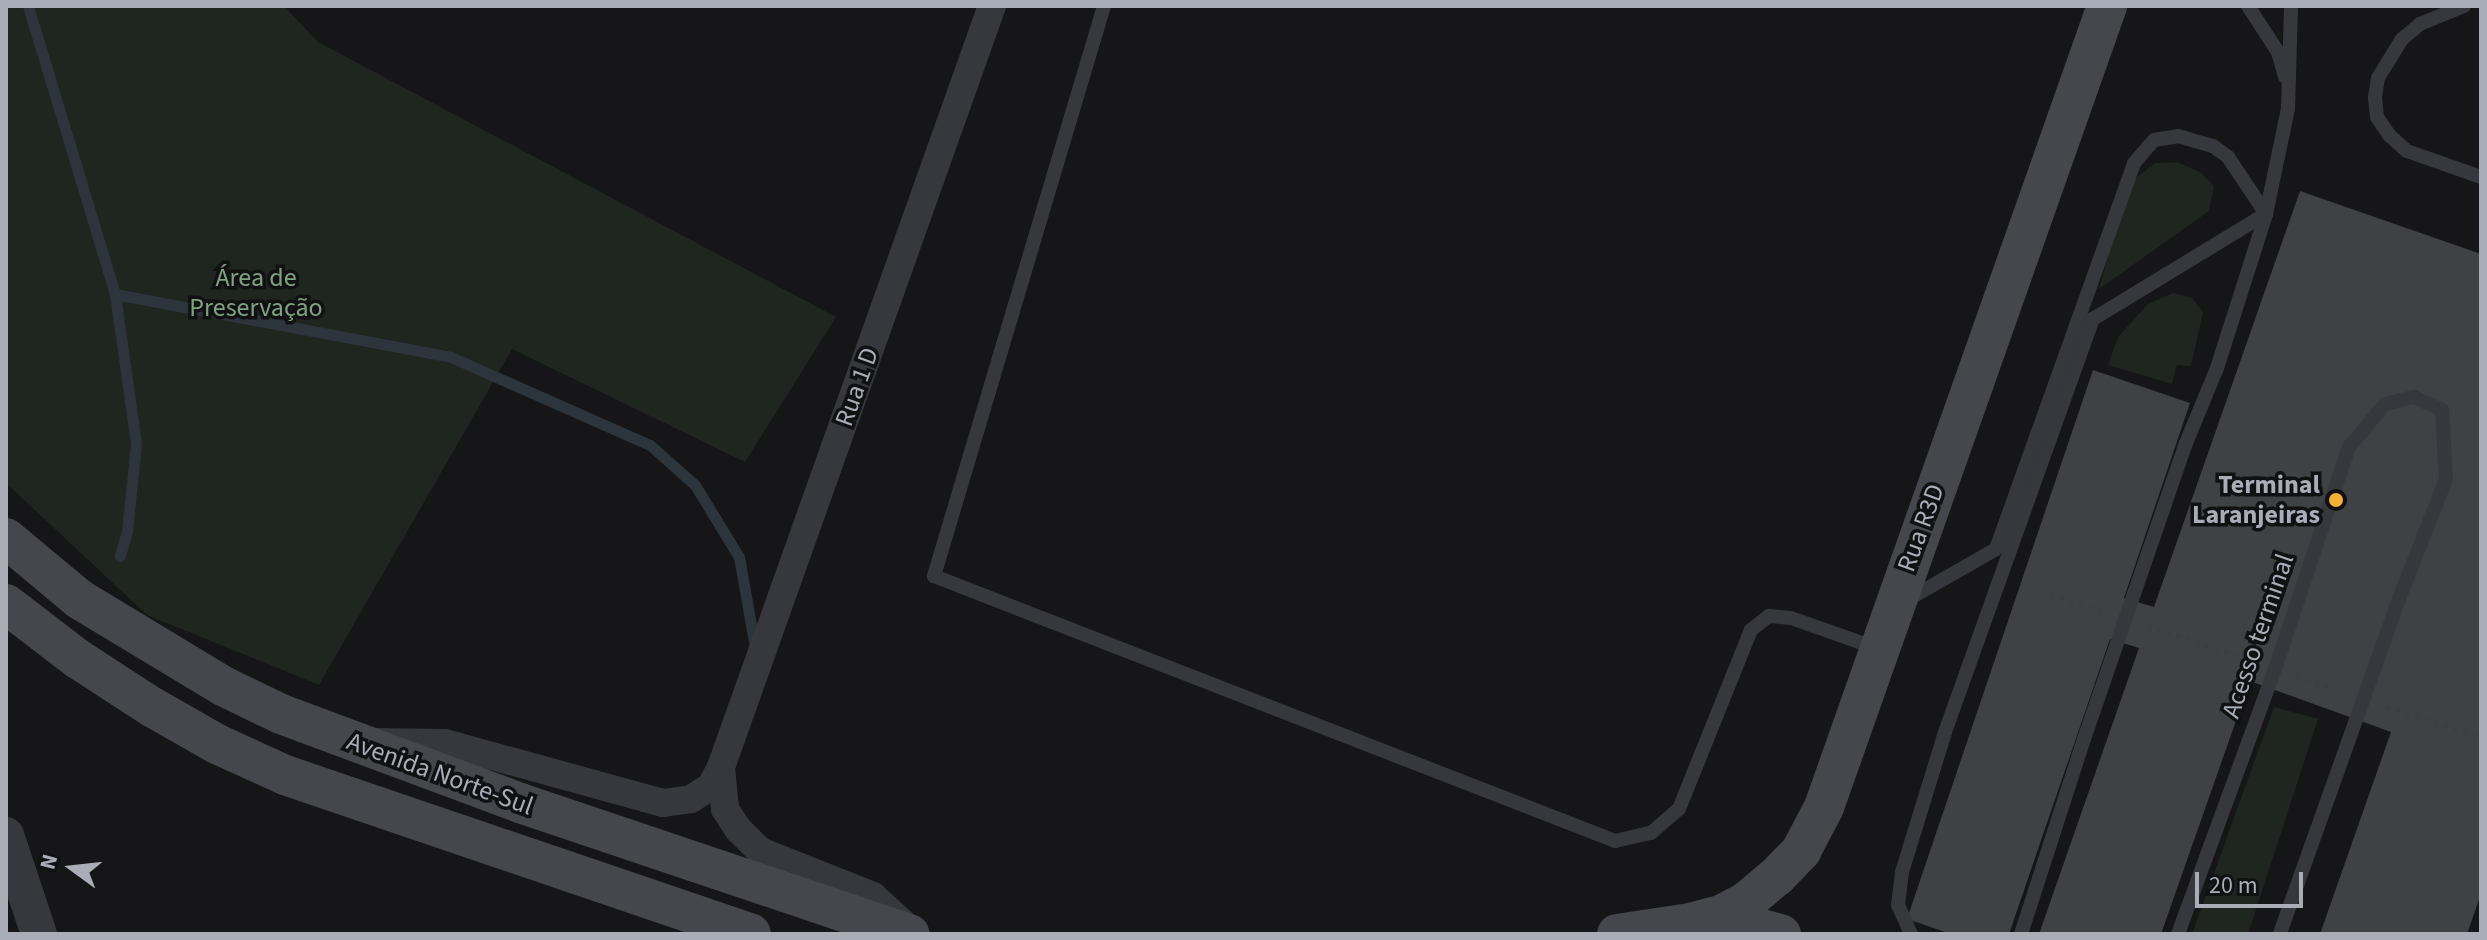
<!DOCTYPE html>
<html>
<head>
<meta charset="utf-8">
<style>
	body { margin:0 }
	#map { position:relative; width:2487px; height:940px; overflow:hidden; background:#161618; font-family:"Source Sans 3",sans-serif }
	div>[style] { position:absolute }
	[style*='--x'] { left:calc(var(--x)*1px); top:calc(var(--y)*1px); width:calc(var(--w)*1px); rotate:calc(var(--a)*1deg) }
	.green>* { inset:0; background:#1e261f }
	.stream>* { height:11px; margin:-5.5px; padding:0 5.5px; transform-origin:5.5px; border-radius:5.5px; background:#2c353c }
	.building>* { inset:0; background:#404145 }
	.path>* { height:5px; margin-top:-2.5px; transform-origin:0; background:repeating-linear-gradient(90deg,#3d3f44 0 4px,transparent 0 10px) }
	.service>* { height:14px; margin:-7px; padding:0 7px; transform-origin:7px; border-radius:7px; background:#37383d }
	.minor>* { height:28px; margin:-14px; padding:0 14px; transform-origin:14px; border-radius:14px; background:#37383d }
	.tertiary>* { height:36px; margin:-18px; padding:0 18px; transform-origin:18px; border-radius:18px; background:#37383d }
	.secondary>* { height:40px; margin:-20px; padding:0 20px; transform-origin:20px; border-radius:20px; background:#45474d }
	.dots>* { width:22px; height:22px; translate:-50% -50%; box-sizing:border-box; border:4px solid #111113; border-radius:50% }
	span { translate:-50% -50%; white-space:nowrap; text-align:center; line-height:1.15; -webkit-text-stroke:7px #111113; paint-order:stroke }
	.park-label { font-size:26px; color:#7fa381 }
	.street-label { font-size:26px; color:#a8adb8 }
	.poi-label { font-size:26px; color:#a8adb8; font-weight:700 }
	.right { translate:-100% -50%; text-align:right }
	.frame { position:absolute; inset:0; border:8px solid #a8adb8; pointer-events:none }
	.north { position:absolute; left:32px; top:828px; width:80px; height:80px; -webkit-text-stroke:6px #111113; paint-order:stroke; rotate:285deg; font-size:22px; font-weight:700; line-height:32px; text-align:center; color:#a8adb8 }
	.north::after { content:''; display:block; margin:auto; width:28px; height:36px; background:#a8adb8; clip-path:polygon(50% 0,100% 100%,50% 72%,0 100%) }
	.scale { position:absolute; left:2195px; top:872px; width:108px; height:36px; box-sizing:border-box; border:4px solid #a8adb8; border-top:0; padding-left:10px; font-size:24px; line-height:28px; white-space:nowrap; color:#a8adb8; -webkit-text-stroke:6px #111113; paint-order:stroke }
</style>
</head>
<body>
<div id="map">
	<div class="green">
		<i style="clip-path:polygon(6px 6px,284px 6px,318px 42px,836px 317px,745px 462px,512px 349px,319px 685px,147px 615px,6px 483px)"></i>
		<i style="clip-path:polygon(2177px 162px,2200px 172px,2214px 186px,2209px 211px,2099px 289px,2129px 184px,2155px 163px)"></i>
		<i style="clip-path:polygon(2173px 293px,2192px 298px,2203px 312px,2191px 366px,2177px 365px,2172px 384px,2108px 365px,2118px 337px,2148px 304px)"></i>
		<i style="clip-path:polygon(2274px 707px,2318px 719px,2248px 934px,2192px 934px)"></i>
	</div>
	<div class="stream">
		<i style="--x:28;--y:6;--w:301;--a:73.2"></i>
		<i style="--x:115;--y:294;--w:151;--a:82"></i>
		<i style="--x:136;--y:444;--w:87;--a:95.9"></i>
		<i style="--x:127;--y:531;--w:26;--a:106"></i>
		<i style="--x:115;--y:294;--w:342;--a:10.6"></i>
		<i style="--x:451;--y:357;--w:218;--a:23.9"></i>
		<i style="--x:650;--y:445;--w:60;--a:41.6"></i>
		<i style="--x:695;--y:485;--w:84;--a:58.6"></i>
		<i style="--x:739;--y:557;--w:91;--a:79.9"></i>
	</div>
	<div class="building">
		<i style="clip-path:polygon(2300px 191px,2481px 254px,2481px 894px,2467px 934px,2320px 934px,2391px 732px,2250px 681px,2161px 934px,2039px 934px,2139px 648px,2110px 639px,2009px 934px,1951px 934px,1907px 919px,2093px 370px,2190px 403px,2124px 598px,2154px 607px)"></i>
	</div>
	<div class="path">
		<i style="--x:2041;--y:591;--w:67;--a:18.2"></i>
		<i style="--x:2148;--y:626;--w:111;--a:18.4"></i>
		<i style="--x:2296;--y:676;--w:46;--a:17.7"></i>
		<i style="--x:2387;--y:706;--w:99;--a:18.3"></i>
	</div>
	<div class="service">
		<i style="--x:1104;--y:6;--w:595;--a:106.61"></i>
		<i style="--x:934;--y:576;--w:731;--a:21.26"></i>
		<i style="--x:1615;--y:841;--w:37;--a:-13"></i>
		<i style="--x:1651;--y:833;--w:37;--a:-41"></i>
		<i style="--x:1679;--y:809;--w:193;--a:-68.1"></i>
		<i style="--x:1751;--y:630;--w:23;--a:-38"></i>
		<i style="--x:1769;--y:616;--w:22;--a:5"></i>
		<i style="--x:1791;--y:618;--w:90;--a:19.4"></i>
		<i style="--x:2248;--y:6;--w:55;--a:56.9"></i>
		<i style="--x:2278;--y:52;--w:26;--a:74"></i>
		<i style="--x:2464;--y:6;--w:48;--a:157.8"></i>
		<i style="--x:2420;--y:24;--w:23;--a:140"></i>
		<i style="--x:2402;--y:39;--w:46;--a:121.6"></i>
		<i style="--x:2378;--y:78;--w:20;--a:99"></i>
		<i style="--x:2375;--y:98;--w:19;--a:84"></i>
		<i style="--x:2377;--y:117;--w:22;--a:56"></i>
		<i style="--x:2389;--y:135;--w:24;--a:42"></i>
		<i style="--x:2407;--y:151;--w:78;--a:19.4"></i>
		<i style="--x:1907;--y:600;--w:103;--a:-29.8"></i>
		<i style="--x:1996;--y:549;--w:410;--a:-70.3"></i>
		<i style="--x:2134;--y:163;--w:30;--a:-49"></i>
		<i style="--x:2154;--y:140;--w:24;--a:-9"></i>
		<i style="--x:2178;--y:136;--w:36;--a:16"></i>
		<i style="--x:2213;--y:146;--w:19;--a:36"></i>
		<i style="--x:2228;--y:157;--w:69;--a:56.3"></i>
		<i style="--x:1911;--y:934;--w:32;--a:-114"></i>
		<i style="--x:1898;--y:905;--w:33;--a:-83"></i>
		<i style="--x:1902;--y:872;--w:146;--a:-72.9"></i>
		<i style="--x:1945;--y:732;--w:439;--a:-70.3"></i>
		<i style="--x:2093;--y:319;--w:202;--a:-31.3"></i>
		<i style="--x:2021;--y:934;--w:205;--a:-72.1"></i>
		<i style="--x:2084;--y:739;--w:313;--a:-71"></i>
		<i style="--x:2186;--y:443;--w:81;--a:-67.5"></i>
		<i style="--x:2217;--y:368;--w:162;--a:-72.3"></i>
		<i style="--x:2266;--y:214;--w:107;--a:-78.2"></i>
		<i style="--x:2288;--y:109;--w:103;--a:-88.3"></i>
		<i style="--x:2178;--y:934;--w:282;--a:-69.9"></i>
		<i style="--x:2275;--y:669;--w:234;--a:-71.6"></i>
		<i style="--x:2349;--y:447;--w:56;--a:-50.1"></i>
		<i style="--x:2385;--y:404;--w:30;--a:-14"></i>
		<i style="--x:2414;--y:397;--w:31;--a:25"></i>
		<i style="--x:2442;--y:410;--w:69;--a:86.7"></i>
		<i style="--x:2446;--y:479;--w:129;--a:111.4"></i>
		<i style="--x:2399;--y:599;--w:356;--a:109.6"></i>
	</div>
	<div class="minor">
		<i style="--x:374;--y:742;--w:71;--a:0.8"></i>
		<i style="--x:445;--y:743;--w:226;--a:15.4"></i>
		<i style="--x:663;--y:803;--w:28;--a:-8"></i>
		<i style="--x:691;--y:799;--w:24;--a:-33"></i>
		<i style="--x:711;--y:786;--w:21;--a:-62"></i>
		<i style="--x:721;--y:767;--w:808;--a:-70.4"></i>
		<i style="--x:721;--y:767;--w:42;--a:84.6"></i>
		<i style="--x:725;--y:809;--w:24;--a:57"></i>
		<i style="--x:738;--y:829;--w:31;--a:45"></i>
		<i style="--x:760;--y:851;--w:122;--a:21.7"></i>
		<i style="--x:873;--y:896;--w:49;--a:42.5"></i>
	</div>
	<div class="tertiary">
		<i style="--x:6;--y:835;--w:104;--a:71.6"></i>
	</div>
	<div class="secondary">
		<i style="--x:6;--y:538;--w:95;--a:39.9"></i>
		<i style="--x:79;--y:599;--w:168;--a:31.1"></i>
		<i style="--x:223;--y:686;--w:64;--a:25.8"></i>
		<i style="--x:281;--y:714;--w:255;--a:20.4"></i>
		<i style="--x:520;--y:803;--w:411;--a:18.6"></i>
		<i style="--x:6;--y:604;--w:91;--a:37.4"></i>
		<i style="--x:78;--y:659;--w:88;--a:33"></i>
		<i style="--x:152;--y:707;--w:75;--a:29.6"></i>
		<i style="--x:217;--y:744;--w:75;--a:24.5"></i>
		<i style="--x:285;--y:775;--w:492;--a:18.8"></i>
		<i style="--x:1702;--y:924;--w:52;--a:3.3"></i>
		<i style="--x:1754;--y:927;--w:28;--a:15"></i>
		<i style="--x:1617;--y:934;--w:74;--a:-8.6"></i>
		<i style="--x:1690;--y:923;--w:34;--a:-15"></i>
		<i style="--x:1723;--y:914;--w:27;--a:-28"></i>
		<i style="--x:1747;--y:901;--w:39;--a:-40"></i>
		<i style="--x:1777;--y:876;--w:35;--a:-46"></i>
		<i style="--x:1801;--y:851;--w:50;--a:-62.4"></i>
		<i style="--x:1824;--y:807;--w:850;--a:-70.54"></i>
	</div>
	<div class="dots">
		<i style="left:2336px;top:500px;background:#f2b134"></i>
	</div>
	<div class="park-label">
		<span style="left:256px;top:293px">Área de<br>Preservação</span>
	</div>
	<div class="street-label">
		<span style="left:857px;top:387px;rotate:-70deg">Rua 1 D</span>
		<span style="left:1921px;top:528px;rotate:-70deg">Rua R3D</span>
		<span style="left:2258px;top:636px;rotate:-71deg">Acesso terminal</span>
		<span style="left:440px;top:774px;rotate:20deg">Avenida Norte-Sul</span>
	</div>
	<div class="poi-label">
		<span class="right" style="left:2320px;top:500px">Terminal<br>Laranjeiras</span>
	</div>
	<div class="frame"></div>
	<div class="north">N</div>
	<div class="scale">20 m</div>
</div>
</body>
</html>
